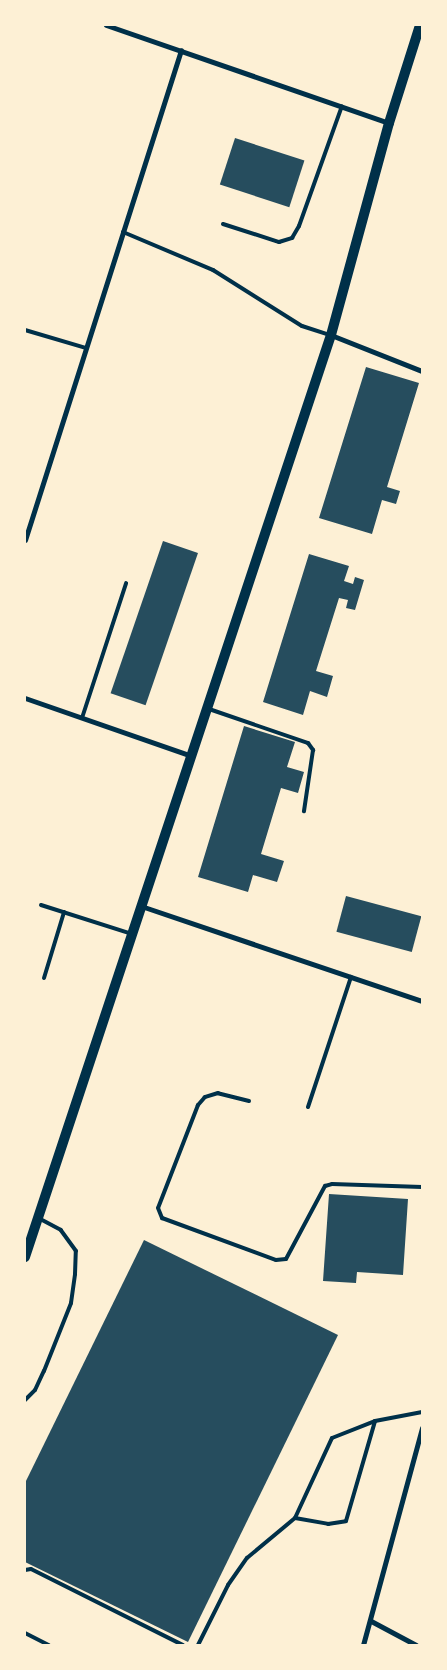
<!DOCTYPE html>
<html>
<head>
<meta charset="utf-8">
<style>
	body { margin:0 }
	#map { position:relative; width:447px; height:1670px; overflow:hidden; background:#fdf0d5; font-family:"PT Sans Narrow",sans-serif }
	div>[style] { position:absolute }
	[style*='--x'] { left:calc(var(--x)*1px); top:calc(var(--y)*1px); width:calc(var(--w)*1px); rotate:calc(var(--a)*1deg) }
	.building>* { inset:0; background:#264d5e; transform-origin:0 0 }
	.service>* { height:4px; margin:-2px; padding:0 2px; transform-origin:2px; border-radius:2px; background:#003049 }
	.minor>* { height:5px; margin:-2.5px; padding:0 2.5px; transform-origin:2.5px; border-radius:2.5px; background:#003049 }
	.secondary>* { height:10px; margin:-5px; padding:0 5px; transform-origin:5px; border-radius:5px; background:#003049 }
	span { translate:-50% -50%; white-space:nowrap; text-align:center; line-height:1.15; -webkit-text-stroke:4px #fdf0d5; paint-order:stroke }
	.frame { position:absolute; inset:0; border:26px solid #fdf0d5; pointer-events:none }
</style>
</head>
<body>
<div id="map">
	<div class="building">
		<i style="left:235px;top:138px;width:73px;height:49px;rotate:18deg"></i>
		<i style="clip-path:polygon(366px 367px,419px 383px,387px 487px,400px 491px,396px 504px,382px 500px,372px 534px,319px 518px)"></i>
		<i style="left:163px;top:541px;width:37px;height:161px;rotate:19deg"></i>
		<i style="clip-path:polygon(309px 554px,349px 566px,344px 581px,353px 584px,355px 577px,364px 580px,355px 610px,346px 608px,348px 600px,339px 598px,316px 671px,333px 676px,327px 697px,310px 691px,303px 715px,263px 702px)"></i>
		<i style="clip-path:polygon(244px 726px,295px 742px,287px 767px,304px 772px,298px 793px,281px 788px,261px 854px,284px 861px,277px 882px,253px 875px,248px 892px,198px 877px)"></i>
		<i style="left:346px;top:896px;width:78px;height:37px;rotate:15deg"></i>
		<i style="clip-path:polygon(329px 1194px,408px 1199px,403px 1275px,357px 1272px,356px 1283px,323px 1281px)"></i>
		<i style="clip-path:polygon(144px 1240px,338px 1335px,188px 1642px,25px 1562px,25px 1483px)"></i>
	</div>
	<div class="service">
		<i style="--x:223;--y:224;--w:59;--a:17.8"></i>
		<i style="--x:279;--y:242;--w:14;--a:-17"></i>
		<i style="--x:292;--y:238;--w:14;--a:-60"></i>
		<i style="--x:299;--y:226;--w:127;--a:-70.3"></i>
		<i style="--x:123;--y:232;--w:98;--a:22.9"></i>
		<i style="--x:213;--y:270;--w:105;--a:32.2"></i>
		<i style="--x:302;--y:326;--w:28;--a:18"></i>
		<i style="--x:25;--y:330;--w:64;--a:16.4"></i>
		<i style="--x:209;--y:709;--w:105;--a:19"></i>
		<i style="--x:308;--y:743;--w:9;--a:54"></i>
		<i style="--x:313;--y:750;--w:62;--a:98.4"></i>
		<i style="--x:82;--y:718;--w:142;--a:-71.9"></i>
		<i style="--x:41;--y:905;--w:96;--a:17.7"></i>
		<i style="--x:44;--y:978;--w:69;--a:-73.1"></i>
		<i style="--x:249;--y:1101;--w:32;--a:-166"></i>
		<i style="--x:218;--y:1093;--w:14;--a:163"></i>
		<i style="--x:205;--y:1097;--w:11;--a:131"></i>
		<i style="--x:198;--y:1105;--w:110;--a:111.2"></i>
		<i style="--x:158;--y:1208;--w:11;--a:68"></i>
		<i style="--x:162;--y:1218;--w:121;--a:20.2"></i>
		<i style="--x:276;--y:1260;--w:10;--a:-6"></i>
		<i style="--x:286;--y:1259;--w:83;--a:-61.9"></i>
		<i style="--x:325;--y:1186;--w:7;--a:-16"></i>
		<i style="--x:332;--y:1184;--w:90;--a:1.9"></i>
		<i style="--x:308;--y:1107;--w:137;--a:-71.7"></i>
		<i style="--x:25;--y:1400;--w:14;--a:-45"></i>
		<i style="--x:35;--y:1390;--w:21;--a:-65"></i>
		<i style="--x:44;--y:1371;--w:73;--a:-68.3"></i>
		<i style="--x:71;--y:1303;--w:29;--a:-82"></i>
		<i style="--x:75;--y:1274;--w:23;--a:-88"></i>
		<i style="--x:76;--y:1251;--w:26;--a:-126"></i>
		<i style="--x:61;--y:1230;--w:24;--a:-152"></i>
		<i style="--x:295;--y:1518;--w:34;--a:10"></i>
		<i style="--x:328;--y:1524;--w:18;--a:-9"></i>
		<i style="--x:346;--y:1521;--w:104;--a:-73.8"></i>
		<i style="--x:25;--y:1570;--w:6;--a:-9"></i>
		<i style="--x:31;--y:1569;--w:170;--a:26.6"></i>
		<i style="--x:25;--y:1633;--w:27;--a:27"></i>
		<i style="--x:198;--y:1645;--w:67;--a:-63.4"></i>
		<i style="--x:228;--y:1585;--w:33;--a:-55"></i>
		<i style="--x:247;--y:1558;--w:62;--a:-39.8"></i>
		<i style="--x:295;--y:1518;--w:88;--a:-65.2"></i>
		<i style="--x:332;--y:1438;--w:46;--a:-21.6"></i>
		<i style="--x:375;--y:1421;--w:48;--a:-10.8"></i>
	</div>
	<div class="minor">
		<i style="--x:106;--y:25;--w:299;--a:19.1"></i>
		<i style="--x:331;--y:335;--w:98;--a:21.6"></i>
		<i style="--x:25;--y:540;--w:514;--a:-72.34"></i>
		<i style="--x:25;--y:698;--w:177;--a:19.2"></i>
		<i style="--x:144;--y:907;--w:293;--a:18.7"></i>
		<i style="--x:371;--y:1621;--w:51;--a:28.1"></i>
		<i style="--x:363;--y:1645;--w:225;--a:-74.8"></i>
	</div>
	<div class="secondary">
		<i style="--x:25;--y:1257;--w:971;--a:-71.64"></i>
		<i style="--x:331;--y:335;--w:220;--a:-74.7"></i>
		<i style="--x:389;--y:123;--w:103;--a:-72.4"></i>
	</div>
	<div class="frame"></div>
</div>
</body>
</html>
